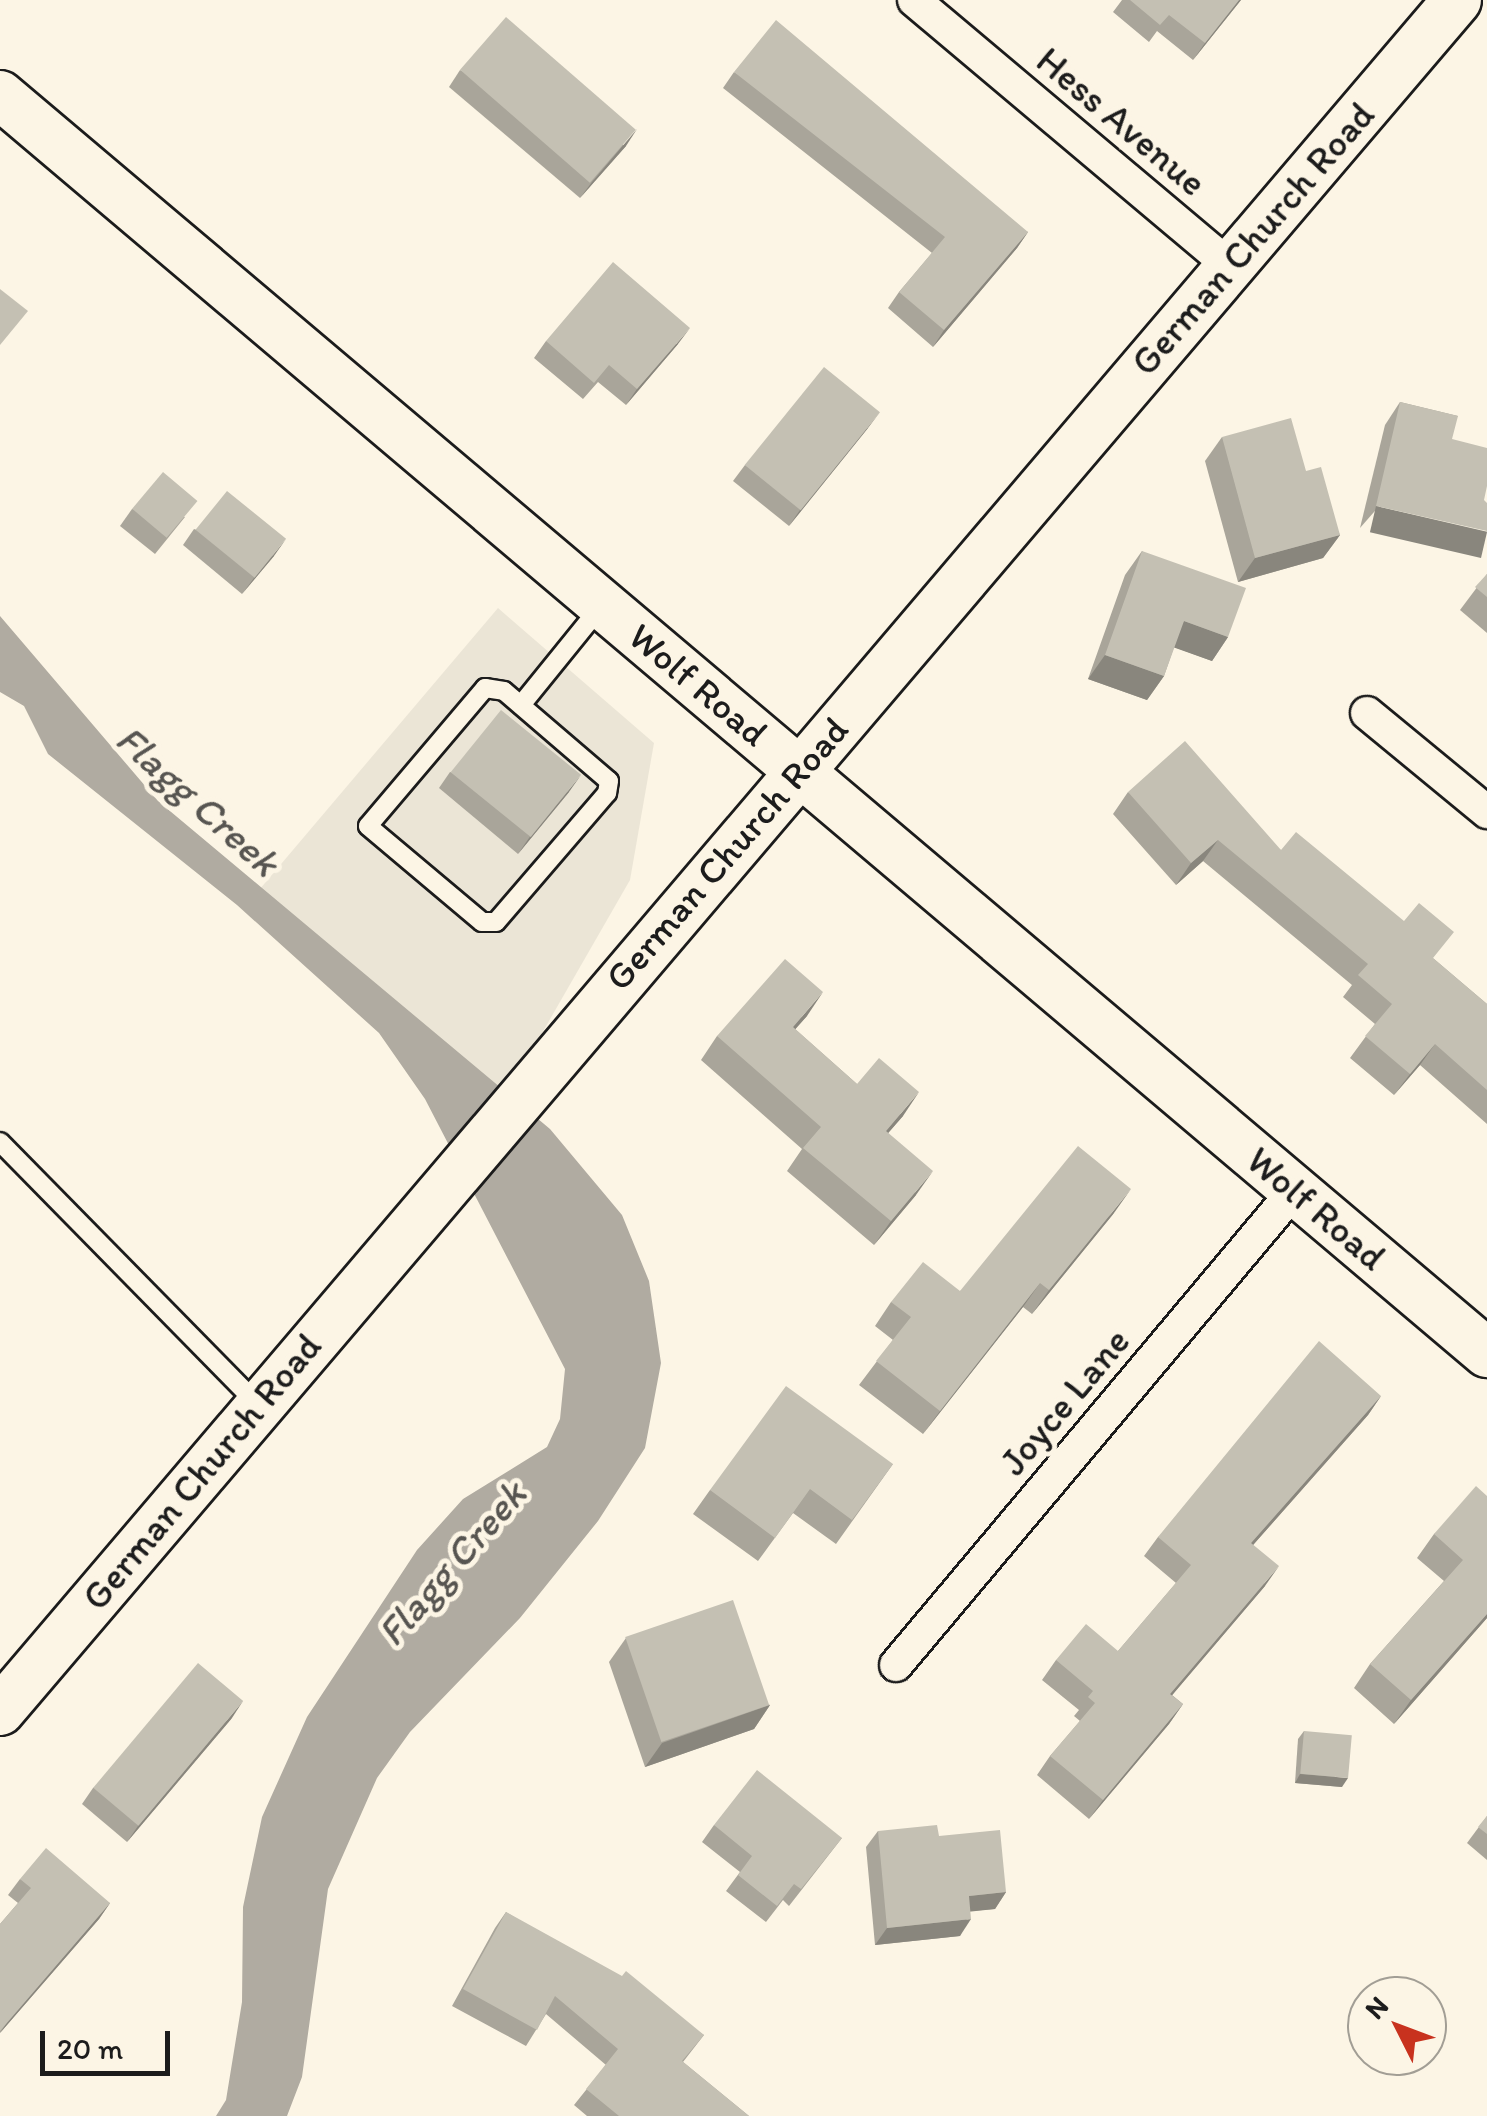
<!DOCTYPE html>
<html>
<head>
<meta charset="utf-8">
<style>
	body { margin:0 }
	#map { position:relative; width:1487px; height:2116px; overflow:hidden; background:#fcf5e5; font-family:Itim,sans-serif }
	div>[style] { position:absolute }
	[style*='--x'] { left:calc(var(--x)*1px); top:calc(var(--y)*1px); width:calc(var(--w)*1px); rotate:calc(var(--a)*1deg) }
	.built>* { inset:0; background:#ebe5d6 }
	.water>* { inset:0; background:#b0aba1 }
	.roads { filter:drop-shadow(2px 0 #1c1c1c) drop-shadow(-2px 0 #1c1c1c) drop-shadow(0 2px #1c1c1c) drop-shadow(0 -2px #1c1c1c) }
	.lane>* { height:18px; margin:-9px; padding:0 9px; transform-origin:9px; border-radius:9px; background:#fcf5e5 }
	.street>* { height:32px; margin:-16px; padding:0 16px; transform-origin:16px; border-radius:16px; background:#fcf5e5 }
	.secondary>* { height:48px; margin:-24px; padding:0 24px; transform-origin:24px; border-radius:24px; background:#fcf5e5 }
	.wall>* { inset:0; background:#a9a59a }
	.shaded-wall>* { inset:0; background:#89867d; transform-origin:0 0 }
	.building>* { inset:0; background:#c4c0b3; transform-origin:0 0 }
	span { translate:-50% -50%; white-space:nowrap; text-align:center; line-height:1.15; -webkit-text-stroke:10px #fcf5e5; paint-order:stroke }
	.street-label { font-size:38px; color:#1c1c1c }
	.water-label { font-size:40px; color:#575551; font-style:italic }
	.north { position:absolute; left:1347px; top:1976px; width:100px; height:100px; box-sizing:border-box; background:#fcf5e5; border:2px solid #a29e95; border-radius:50%; rotate:312deg; font-size:28px; font-weight:700; line-height:40px; text-align:center; color:#1c1c1c }
	.north::after { content:''; display:block; margin:auto; width:35px; height:45px; background:#c8321e; clip-path:polygon(50% 0,100% 100%,50% 72%,0 100%) }
	.scale { position:absolute; left:40px; top:2031px; width:130px; height:45px; box-sizing:border-box; border:5px solid #1c1c1c; border-top:0; padding-left:12px; font-size:30px; line-height:35px; white-space:nowrap; color:#1c1c1c; -webkit-text-stroke:8px #fcf5e5; paint-order:stroke }
</style>
</head>
<body>
<div id="map">
	<div class="built">
		<i style="clip-path:polygon(498px 608px,654px 743px,630px 880px,499px 1108px,248px 903px)"></i>
	</div>
	<div class="water">
		<i style="clip-path:polygon(0 616px,158px 801px,550px 1129px,622px 1215px,649px 1281px,661px 1363px,645px 1448px,598px 1521px,520px 1618px,410px 1732px,377px 1778px,328px 1889px,302px 2077px,287px 2116px,216px 2116px,226px 2100px,242px 2002px,243px 1907px,262px 1817px,307px 1717px,417px 1550px,463px 1499px,547px 1447px,560px 1419px,565px 1369px,425px 1099px,379px 1033px,237px 905px,48px 754px,24px 706px,0 692px)"></i>
	</div>
	<div class="roads">
		<div class="lane">
			<i style="--x:485;--y:688;--w:19;--a:9"></i>
			<i style="--x:504;--y:691;--w:138;--a:40.6"></i>
			<i style="--x:609;--y:781;--w:12;--a:99"></i>
			<i style="--x:607;--y:793;--w:170;--a:130.7"></i>
			<i style="--x:496;--y:922;--w:14;--a:180"></i>
			<i style="--x:482;--y:922;--w:149;--a:-139.9"></i>
			<i style="--x:368;--y:826;--w:181;--a:-49.7"></i>
			<i style="--x:521;--y:705;--w:129;--a:-51"></i>
			<i style="--x:0;--y:1142;--w:368;--a:45.5"></i>
		</div>
		<div class="street">
			<i style="--x:914;--y:0;--w:413;--a:40.1"></i>
			<i style="--x:1367;--y:713;--w:156;--a:39.5"></i>
			<i style="--x:896;--y:1665;--w:619;--a:-49.98"></i>
		</div>
		<div class="secondary">
			<i style="--x:0;--y:95;--w:1948;--a:40.23"></i>
			<i style="--x:0;--y:1711;--w:2247;--a:-49.58"></i>
		</div>
	</div>
	<div class="wall">
		<i style="clip-path:polygon(1122px 0,1241px 0,1193px 60px,1157px 31px,1149px 42px,1113px 12px)"></i>
		<i style="clip-path:polygon(460px 70px,626px 146px,580px 198px,449px 87px)"></i>
		<i style="clip-path:polygon(734px 72px,1028px 232px,1017px 248px,933px 347px,888px 308px,899px 292px,932px 253px,723px 88px)"></i>
		<i style="clip-path:polygon(546px 341px,678px 344px,626px 405px,598px 382px,583px 399px,534px 358px)"></i>
		<i style="clip-path:polygon(1400px 402px,1458px 416px,1360px 528px,1385px 425px)"></i>
		<i style="clip-path:polygon(868px 428px,789px 526px,733px 481px,745px 465px)"></i>
		<i style="clip-path:polygon(1222px 437px,1306px 471px,1340px 535px,1323px 558px,1238px 582px,1205px 461px)"></i>
		<i style="clip-path:polygon(132px 509px,185px 517px,155px 554px,120px 526px)"></i>
		<i style="clip-path:polygon(194px 529px,274px 556px,242px 594px,183px 545px)"></i>
		<i style="clip-path:polygon(1142px 551px,1228px 637px,1212px 661px,1174px 647px,1164px 676px,1147px 700px,1088px 679px,1125px 575px)"></i>
		<i style="clip-path:polygon(1487px 574px,1487px 633px,1460px 610px)"></i>
		<i style="clip-path:polygon(450px 772px,569px 792px,518px 854px,439px 788px)"></i>
		<i style="clip-path:polygon(1128px 792px,1281px 850px,1434px 959px,1487px 1004px,1487px 1124px,1420px 1065px,1394px 1095px,1350px 1058px,1375px 1024px,1343px 997px,1352px 985px,1203px 861px,1176px 885px,1113px 814px)"></i>
		<i style="clip-path:polygon(807px 1016px,795px 1029px,857px 1084px,903px 1116px,888px 1133px,916px 1195px,874px 1245px,787px 1171px,802px 1149px,701px 1060px,717px 1036px)"></i>
		<i style="clip-path:polygon(1114px 1213px,1032px 1314px,1023px 1307px,923px 1434px,859px 1385px,893px 1340px,875px 1326px,891px 1302px,960px 1291px)"></i>
		<i style="clip-path:polygon(1381px 1396px,1368px 1415px,1253px 1545px,1265px 1586px,1172px 1695px,1183px 1704px,1169px 1724px,1089px 1819px,1037px 1775px,1050px 1756px,1080px 1721px,1074px 1716px,1079px 1710px,1042px 1680px,1056px 1660px,1118px 1651px,1176px 1583px,1144px 1556px,1158px 1537px)"></i>
		<i style="clip-path:polygon(893px 1464px,836px 1544px,793px 1513px,758px 1561px,693px 1514px,710px 1490px)"></i>
		<i style="clip-path:polygon(1487px 1496px,1487px 1618px,1394px 1724px,1354px 1688px,1370px 1664px,1444px 1581px,1417px 1558px,1434px 1534px)"></i>
		<i style="clip-path:polygon(626px 1638px,770px 1705px,754px 1729px,645px 1767px,609px 1662px)"></i>
		<i style="clip-path:polygon(232px 1718px,127px 1842px,82px 1804px,93px 1788px)"></i>
		<i style="clip-path:polygon(1304px 1731px,1342px 1787px,1295px 1783px,1298px 1739px)"></i>
		<i style="clip-path:polygon(1487px 1816px,1487px 1860px,1467px 1843px)"></i>
		<i style="clip-path:polygon(714px 1825px,842px 1838px,789px 1906px,783px 1900px,766px 1922px,726px 1891px,740px 1872px,702px 1842px)"></i>
		<i style="clip-path:polygon(878px 1831px,939px 1836px,1006px 1892px,995px 1909px,970px 1911px,960px 1936px,875px 1945px,866px 1847px)"></i>
		<i style="clip-path:polygon(20px 1879px,110px 1903px,99px 1919px,0 2033px,0 1924px,18px 1903px,8px 1895px)"></i>
		<i style="clip-path:polygon(506px 1912px,704px 2035px,683px 2062px,749px 2116px,587px 2116px,574px 2105px,606px 2065px,546px 2014px,526px 2046px,452px 2006px,495px 1928px)"></i>
	</div>
	<div class="shaded-wall">
		<i style="clip-path:polygon(1239px 0,1241px 0,1193px 60px,1205px 43px)"></i>
		<i style="clip-path:polygon(637px 129px,626px 146px,580px 198px,592px 182px)"></i>
		<i style="clip-path:polygon(1028px 232px,1017px 248px,933px 347px,944px 330px)"></i>
		<i style="clip-path:polygon(690px 328px,678px 344px,626px 405px,637px 389px)"></i>
		<i style="clip-path:polygon(880px 412px,868px 428px,789px 526px,800px 510px)"></i>
		<i style="left:1376px;top:506px;width:114px;height:27px;rotate:13deg"></i>
		<i style="clip-path:polygon(1340px 535px,1323px 558px,1238px 582px,1255px 558px)"></i>
		<i style="clip-path:polygon(286px 539px,274px 556px,242px 594px,254px 578px)"></i>
		<i style="clip-path:polygon(1184px 621px,1228px 637px,1212px 661px,1167px 645px)"></i>
		<i style="clip-path:polygon(1105px 655px,1164px 676px,1147px 700px,1088px 679px)"></i>
		<i style="clip-path:polygon(581px 775px,569px 792px,518px 854px,529px 838px)"></i>
		<i style="clip-path:polygon(1218px 840px,1203px 861px,1176px 885px,1191px 863px)"></i>
		<i style="clip-path:polygon(823px 992px,807px 1016px,776px 1051px,793px 1027px)"></i>
		<i style="clip-path:polygon(1435px 1044px,1420px 1065px,1394px 1095px,1410px 1074px)"></i>
		<i style="clip-path:polygon(919px 1092px,903px 1116px,869px 1155px,886px 1131px)"></i>
		<i style="clip-path:polygon(933px 1171px,916px 1195px,874px 1245px,891px 1221px)"></i>
		<i style="clip-path:polygon(1131px 1189px,1114px 1213px,1032px 1314px,1049px 1290px)"></i>
		<i style="clip-path:polygon(1040px 1283px,1023px 1307px,923px 1434px,940px 1411px)"></i>
		<i style="clip-path:polygon(1381px 1396px,1368px 1415px,1238px 1562px,1251px 1543px)"></i>
		<i style="clip-path:polygon(1279px 1566px,1265px 1586px,1157px 1713px,1170px 1694px)"></i>
		<i style="clip-path:polygon(1487px 1614px,1487px 1618px,1394px 1724px,1411px 1700px)"></i>
		<i style="clip-path:polygon(243px 1701px,232px 1718px,127px 1842px,138px 1826px)"></i>
		<i style="clip-path:polygon(1183px 1704px,1169px 1724px,1089px 1819px,1103px 1800px)"></i>
		<i style="clip-path:polygon(770px 1705px,754px 1729px,645px 1767px,662px 1743px)"></i>
		<i style="clip-path:polygon(1300px 1774px,1348px 1778px,1342px 1787px,1295px 1783px)"></i>
		<i style="clip-path:polygon(1006px 1892px,995px 1909px,957px 1913px,969px 1896px)"></i>
		<i style="clip-path:polygon(110px 1903px,99px 1919px,0 2033px,9px 2019px)"></i>
		<i style="clip-path:polygon(971px 1919px,960px 1936px,875px 1945px,887px 1928px)"></i>
	</div>
	<div class="building">
		<i style="clip-path:polygon(1130px 0,1239px 0,1205px 43px,1169px 15px,1160px 25px)"></i>
		<i style="left:506px;top:17px;width:172px;height:70px;rotate:41deg"></i>
		<i style="clip-path:polygon(776px 20px,1028px 232px,944px 330px,899px 292px,945px 237px,734px 72px)"></i>
		<i style="clip-path:polygon(613px 262px,690px 328px,637px 389px,609px 365px,594px 383px,546px 341px)"></i>
		<i style="clip-path:polygon(0 289px,28px 311px,0 345px)"></i>
		<i style="left:824px;top:367px;width:72px;height:126px;rotate:39deg"></i>
		<i style="clip-path:polygon(1400px 402px,1458px 416px,1452px 439px,1487px 448px,1487px 486px,1484px 500px,1487px 503px,1487px 531px,1376px 506px)"></i>
		<i style="clip-path:polygon(1291px 418px,1306px 471px,1321px 467px,1340px 535px,1255px 558px,1222px 437px)"></i>
		<i style="left:163px;top:472px;width:45px;height:48px;rotate:40deg"></i>
		<i style="left:227px;top:491px;width:76px;height:50px;rotate:39deg"></i>
		<i style="clip-path:polygon(1142px 551px,1246px 588px,1228px 637px,1184px 621px,1164px 676px,1105px 655px)"></i>
		<i style="clip-path:polygon(1487px 574px,1487px 597px,1475px 587px)"></i>
		<i style="left:501px;top:710px;width:103px;height:80px;rotate:39deg"></i>
		<i style="clip-path:polygon(1185px 741px,1281px 850px,1296px 832px,1404px 921px,1419px 903px,1454px 932px,1433px 958px,1487px 1004px,1487px 1090px,1435px 1044px,1410px 1074px,1365px 1036px,1392px 1004px,1358px 975px,1368px 964px,1218px 840px,1191px 863px,1128px 792px)"></i>
		<i style="clip-path:polygon(785px 959px,823px 992px,793px 1027px,857px 1084px,879px 1058px,919px 1092px,886px 1131px,933px 1171px,891px 1221px,803px 1148px,821px 1127px,717px 1036px)"></i>
		<i style="clip-path:polygon(1078px 1146px,1131px 1189px,1049px 1290px,1040px 1283px,940px 1411px,876px 1361px,911px 1317px,891px 1302px,923px 1262px,960px 1291px)"></i>
		<i style="clip-path:polygon(1319px 1341px,1381px 1396px,1251px 1543px,1279px 1566px,1170px 1694px,1183px 1704px,1103px 1800px,1050px 1756px,1095px 1703px,1088px 1697px,1093px 1691px,1056px 1660px,1086px 1624px,1118px 1651px,1191px 1565px,1158px 1537px)"></i>
		<i style="clip-path:polygon(786px 1386px,893px 1464px,852px 1520px,810px 1489px,775px 1538px,710px 1490px)"></i>
		<i style="clip-path:polygon(1476px 1486px,1487px 1496px,1487px 1614px,1411px 1700px,1370px 1664px,1463px 1560px,1434px 1534px)"></i>
		<i style="left:733px;top:1600px;width:111px;height:114px;rotate:71deg"></i>
		<i style="left:198px;top:1663px;width:59px;height:163px;rotate:40deg"></i>
		<i style="left:1304px;top:1731px;width:48px;height:43px;rotate:5deg"></i>
		<i style="clip-path:polygon(757px 1770px,842px 1838px,801px 1889px,794px 1884px,777px 1906px,738px 1875px,752px 1856px,714px 1825px)"></i>
		<i style="clip-path:polygon(1487px 1816px,1487px 1834px,1478px 1827px)"></i>
		<i style="clip-path:polygon(937px 1825px,939px 1836px,1000px 1830px,1006px 1892px,969px 1896px,971px 1919px,887px 1928px,878px 1831px)"></i>
		<i style="clip-path:polygon(46px 1848px,110px 1903px,0 2031px,0 1924px,31px 1888px,20px 1879px)"></i>
		<i style="clip-path:polygon(506px 1912px,622px 1976px,626px 1971px,704px 2035px,682px 2061px,749px 2116px,619px 2116px,586px 2089px,618px 2049px,555px 1996px,537px 2030px,463px 1989px)"></i>
	</div>
	<div class="street-label">
		<span style="left:1121px;top:122px;rotate:40deg">Hess Avenue</span>
		<span style="left:1253px;top:239px;rotate:-49deg">German Church Road</span>
		<span style="left:698px;top:685px;rotate:40deg">Wolf Road</span>
		<span style="left:727px;top:854px;rotate:-49deg">German Church Road</span>
		<span style="left:1316px;top:1209px;rotate:40deg">Wolf Road</span>
		<span style="left:1065px;top:1402px;rotate:-50deg">Joyce Lane</span>
		<span style="left:202px;top:1472px;rotate:-50deg">German Church Road</span>
	</div>
	<div class="water-label">
		<span style="left:198px;top:800px;rotate:42deg">Flagg Creek</span>
		<span style="left:451px;top:1563px;rotate:-49deg">Flagg Creek</span>
	</div>
	<div class="north">N</div>
	<div class="scale">20 m</div>
</div>
</body>
</html>
